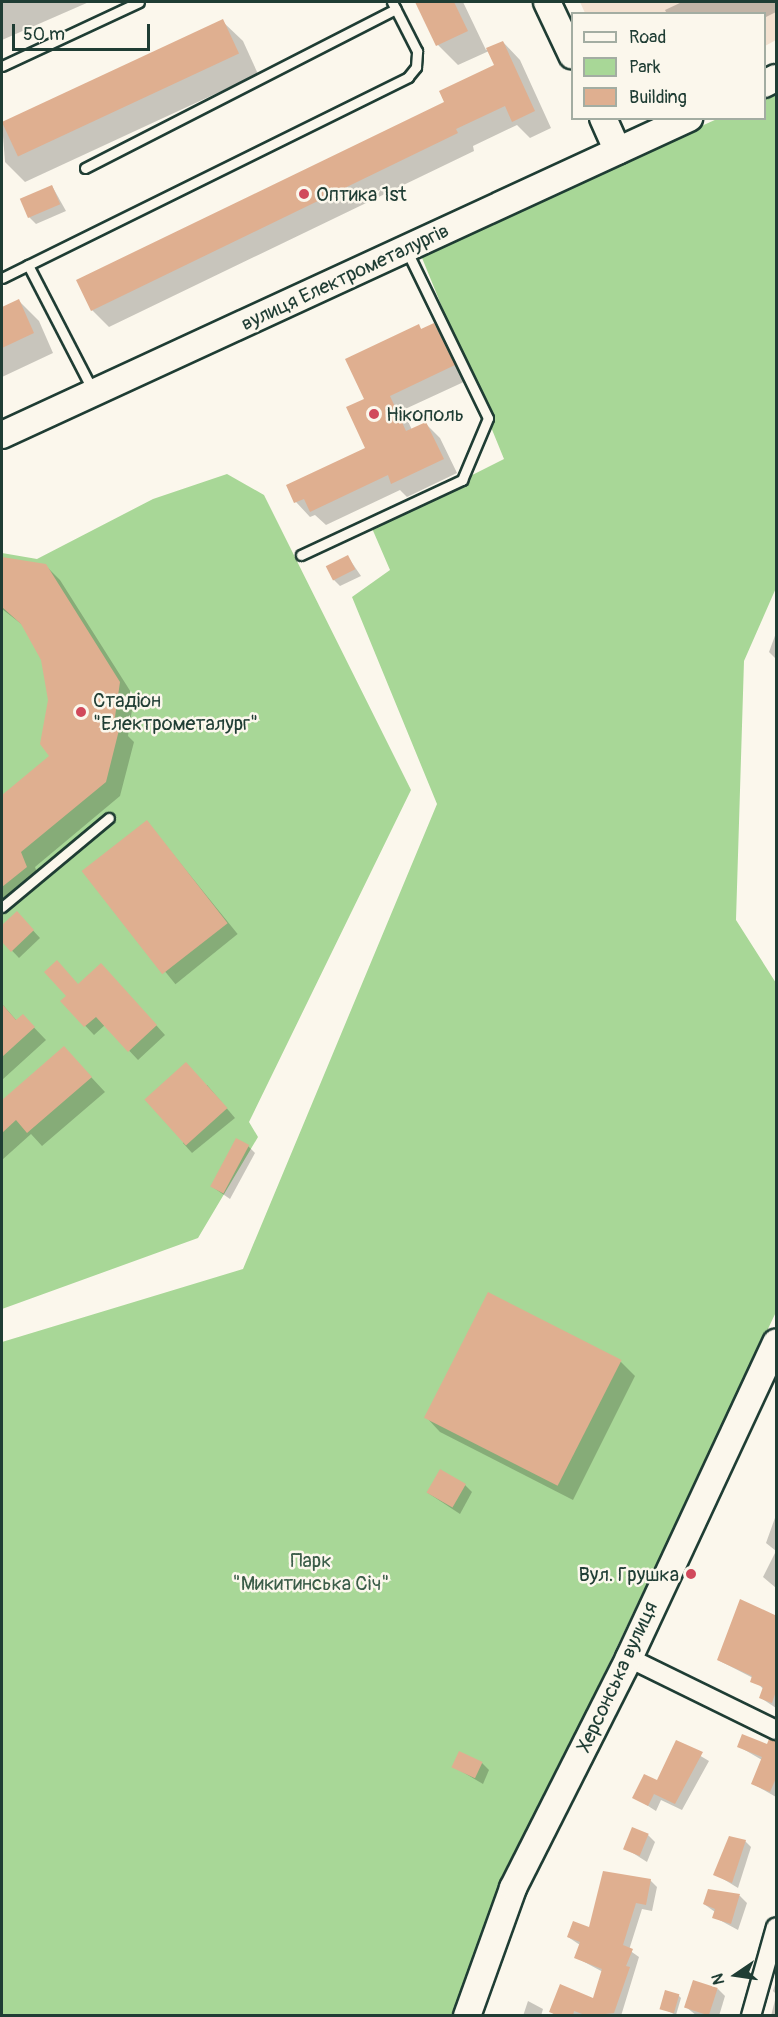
<!DOCTYPE html>
<html>
<head>
<meta charset="utf-8">
<style>
	body { margin:0 }
	#map { position:relative; width:778px; height:2017px; overflow:hidden; background:#fbf7ec; font-family:Pangolin,sans-serif }
	div>[style] { position:absolute }
	[style*='--x'] { left:calc(var(--x)*1px); top:calc(var(--y)*1px); width:calc(var(--w)*1px); rotate:calc(var(--a)*1deg) }
	.built>* { inset:0; background:#f3e1d0 }
	.green>* { inset:0; background:#a8d797 }
	.shadow>* { inset:0; background:#0003; transform-origin:0 0 }
	.building>* { inset:0; background:#dfaf90; transform-origin:0 0 }
	.roads { filter:drop-shadow(2px 0 #1f3d34) drop-shadow(-2px 0 #1f3d34) drop-shadow(0 2px #1f3d34) drop-shadow(0 -2px #1f3d34) }
	.service>* { height:9px; margin:-4.5px; padding:0 4.5px; transform-origin:4.5px; border-radius:4.5px; background:#fbf7ec }
	.minor>* { height:18px; margin:-9px; padding:0 9px; transform-origin:9px; border-radius:9px; background:#fbf7ec }
	.secondary>* { height:26px; margin:-13px; padding:0 13px; transform-origin:13px; border-radius:13px; background:#fbf7ec }
	.dots>* { width:16px; height:16px; translate:-50% -50%; box-sizing:border-box; border:3px solid #fbf7ec; border-radius:50% }
	span { translate:-50% -50%; white-space:nowrap; text-align:center; line-height:1.15; -webkit-text-stroke:5px #fbf7ec; paint-order:stroke }
	.poi-label { font-size:20px; color:#1f3d34 }
	.left { translate:0 -50%; text-align:left }
	.right { translate:-100% -50%; text-align:right }
	.street-label { font-size:20px; color:#1f3d34 }
	.park-label { font-size:20px; color:#3a5c48 }
	.frame { position:absolute; inset:0; border:3px solid #1f3d34; pointer-events:none }
	.legend { position:absolute; left:571px; top:12px; width:195px; height:108px; box-sizing:border-box; background:#fbf7ec; border:2px solid #a3ada2; margin:0; padding:8px 10px; list-style:none; font-size:18px; color:#1f3d34 }
	.legend li { display:flex; align-items:center; gap:12px; height:30px }
	.legend b { width:30px; border:2px solid #a3ada2 }
	.north { position:absolute; left:706px; top:1945px; width:60px; height:60px; -webkit-text-stroke:4px #fbf7ec; paint-order:stroke; rotate:257deg; font-size:16px; font-weight:700; line-height:24px; text-align:center; color:#1f3d34 }
	.north::after { content:''; display:block; margin:auto; width:21px; height:27px; background:#1f3d34; clip-path:polygon(50% 0,100% 100%,50% 72%,0 100%) }
	.scale { position:absolute; left:12px; top:24px; width:138px; height:27px; box-sizing:border-box; border:3px solid #1f3d34; border-top:0; padding-left:8px; font-size:18px; line-height:21px; white-space:nowrap; color:#1f3d34; -webkit-text-stroke:4px #fbf7ec; paint-order:stroke }
</style>
</head>
<body>
<div id="map">
	<div class="built">
		<i style="clip-path:polygon(580px 2px,776px 2px,776px 40px,765px 46px,764px 14px,585px 13px)"></i>
	</div>
	<div class="green">
		<i style="clip-path:polygon(776px 91px,776px 588px,744px 661px,736px 920px,776px 983px,776px 1312px,565px 1756px,466px 1975px,454px 2015px,2px 2016px,2px 1342px,243px 1269px,437px 804px,352px 597px,390px 570px,371px 526px,504px 459px,420px 253px,717px 119px,764px 118px,765px 97px)"></i>
		<i style="clip-path:polygon(227px 474px,264px 495px,411px 790px,249px 1122px,258px 1137px,198px 1238px,2px 1309px,2px 553px,37px 559px,153px 499px)"></i>
	</div>
	<div class="shadow">
		<i style="clip-path:polygon(2px 2px,89px 2px,2px 40px)"></i>
		<i style="clip-path:polygon(417px 2px,463px 2px,486px 50px,503px 42px,520px 60px,551px 128px,530px 138px,517px 125px,473px 146px,474px 151px,109px 327px,92px 310px,446px 103px,496px 66px,489px 51px,458px 65px,438px 45px)"></i>
		<i style="clip-path:polygon(682px 2px,776px 2px,776px 12px,764px 18px,764px 14px,667px 14px,665px 10px)"></i>
		<i style="clip-path:polygon(222px 21px,243px 41px,258px 74px,25px 182px,5px 162px,2px 123px)"></i>
		<i style="clip-path:polygon(52px 186px,66px 211px,36px 224px,29px 217px)"></i>
		<i style="clip-path:polygon(19px 301px,39px 321px,53px 353px,2px 377px,2px 309px)"></i>
		<i style="clip-path:polygon(434px 324px,448px 339px,468px 380px,403px 410px,412px 430px,426px 424px,440px 438px,457px 473px,407px 497px,400px 490px,326px 525px,315px 515px,310px 517px,296px 502px,288px 486px,367px 448px,366px 399px,418px 326px,422px 330px)"></i>
		<i style="clip-path:polygon(348px 557px,361px 576px,340px 586px,333px 579px)"></i>
		<i style="clip-path:polygon(2px 558px,46px 566px,60px 580px,134px 697px,128px 736px,134px 742px,120px 796px,35px 867px,40px 881px,2px 913px,2px 797px,52px 756px,50px 700px,42px 659px,24px 626px,2px 609px)"></i>
		<i style="clip-path:polygon(776px 633px,776px 659px,769px 652px)"></i>
		<i style="left:147px;top:822px;width:144px;height:80px;rotate:51deg"></i>
		<i style="clip-path:polygon(17px 913px,40px 938px,19px 958px,2px 940px,2px 927px)"></i>
		<i style="clip-path:polygon(110px 974px,165px 1035px,138px 1060px,105px 1025px,94px 1035px,62px 1001px,79px 986px)"></i>
		<i style="clip-path:polygon(2px 1004px,17px 1021px,23px 1016px,46px 1040px,2px 1080px)"></i>
		<i style="clip-path:polygon(64px 1048px,105px 1092px,42px 1146px,31px 1134px,2px 1160px,2px 1102px)"></i>
		<i style="clip-path:polygon(207px 1085px,235px 1118px,192px 1153px,183px 1143px)"></i>
		<i style="clip-path:polygon(248px 1146px,255px 1153px,230px 1199px,211px 1186px)"></i>
		<i style="clip-path:polygon(488px 1294px,621px 1362px,635px 1376px,573px 1500px,440px 1432px,426px 1417px)"></i>
		<i style="clip-path:polygon(465px 1485px,472px 1492px,460px 1514px,428px 1493px)"></i>
		<i style="clip-path:polygon(776px 1515px,776px 1588px,763px 1577px,776px 1551px,766px 1543px)"></i>
		<i style="clip-path:polygon(763px 1650px,776px 1656px,776px 1708px,761px 1698px,764px 1690px,753px 1678px,718px 1660px)"></i>
		<i style="clip-path:polygon(677px 1742px,709px 1761px,682px 1810px,661px 1800px,656px 1811px,634px 1797px,658px 1782px)"></i>
		<i style="clip-path:polygon(738px 1746px,776px 1749px,776px 1797px,753px 1784px,762px 1760px)"></i>
		<i style="clip-path:polygon(482px 1763px,489px 1770px,483px 1784px,454px 1767px)"></i>
		<i style="clip-path:polygon(648px 1835px,655px 1842px,647px 1862px,625px 1848px)"></i>
		<i style="clip-path:polygon(745px 1841px,751px 1847px,738px 1888px,715px 1874px)"></i>
		<i style="clip-path:polygon(650px 1880px,657px 1887px,652px 1911px,642px 1909px,629px 1950px,639px 1957px,621px 2016px,555px 2016px,551px 2011px,594px 2000px,603px 1972px,575px 1957px,580px 1945px,568px 1937px,590px 1929px)"></i>
		<i style="clip-path:polygon(709px 1890px,740px 1896px,747px 1903px,738px 1930px,714px 1917px,715px 1912px,704px 1904px)"></i>
		<i style="clip-path:polygon(776px 1981px,776px 1994px,773px 1991px)"></i>
		<i style="clip-path:polygon(718px 1989px,725px 1996px,719px 2016px,697px 2016px,686px 2007px)"></i>
		<i style="clip-path:polygon(678px 1995px,681px 1998px,676px 2015px,661px 2008px)"></i>
		<i style="clip-path:polygon(776px 1996px,776px 2016px,771px 2016px)"></i>
		<i style="clip-path:polygon(528px 2001px,543px 2009px,541px 2016px,523px 2016px)"></i>
	</div>
	<div class="building">
		<i style="clip-path:polygon(415px 2px,454px 2px,468px 31px,436px 46px)"></i>
		<i style="left:223px;top:19px;width:38px;height:244px;rotate:65deg"></i>
		<i style="clip-path:polygon(503px 41px,535px 111px,512px 122px,505px 106px,456px 129px,458px 133px,91px 311px,76px 280px,444px 102px,439px 91px,494px 65px,486px 48px)"></i>
		<i style="left:52px;top:185px;width:21px;height:35px;rotate:67deg"></i>
		<i style="clip-path:polygon(19px 299px,34px 333px,2px 348px,2px 307px)"></i>
		<i style="clip-path:polygon(434px 323px,455px 365px,390px 396px,406px 431px,426px 422px,444px 459px,391px 484px,388px 475px,310px 512px,304px 499px,294px 503px,286px 485px,365px 448px,346px 407px,364px 399px,345px 359px,419px 324px,421px 329px)"></i>
		<i style="left:348px;top:555px;width:16px;height:25px;rotate:63deg"></i>
		<i style="clip-path:polygon(2px 557px,46px 564px,120px 682px,114px 724px,120px 726px,106px 782px,21px 852px,27px 867px,2px 887px,2px 795px,49px 756px,40px 744px,48px 700px,41px 660px,21px 624px,2px 607px)"></i>
		<i style="left:147px;top:820px;width:131px;height:83px;rotate:52deg"></i>
		<i style="clip-path:polygon(17px 911px,34px 930px,11px 952px,2px 942px,2px 925px)"></i>
		<i style="clip-path:polygon(57px 960px,78px 984px,101px 963px,157px 1025px,128px 1052px,96px 1017px,84px 1027px,60px 1001px,66px 996px,44px 972px)"></i>
		<i style="clip-path:polygon(2px 1004px,16px 1020px,23px 1014px,35px 1027px,2px 1057px)"></i>
		<i style="clip-path:polygon(64px 1046px,92px 1077px,27px 1133px,16px 1120px,2px 1133px,2px 1100px)"></i>
		<i style="left:186px;top:1062px;width:62px;height:56px;rotate:48deg"></i>
		<i style="left:236px;top:1138px;width:15px;height:55px;rotate:28deg"></i>
		<i style="left:488px;top:1292px;width:150px;height:141px;rotate:27deg"></i>
		<i style="left:440px;top:1469px;width:30px;height:27px;rotate:30deg"></i>
		<i style="clip-path:polygon(740px 1599px,777px 1616px,776px 1691px,772px 1703px,759px 1698px,763px 1687px,750px 1682px,752px 1676px,717px 1660px)"></i>
		<i style="clip-path:polygon(742px 1734px,767px 1744px,769px 1739px,777px 1741px,777px 1776px,770px 1792px,751px 1784px,762px 1757px,737px 1747px)"></i>
		<i style="clip-path:polygon(676px 1740px,703px 1752px,675px 1804px,654px 1794px,648px 1806px,632px 1798px,644px 1774px,657px 1780px)"></i>
		<i style="left:459px;top:1751px;width:26px;height:18px;rotate:25deg"></i>
		<i style="left:632px;top:1827px;width:18px;height:24px;rotate:22deg"></i>
		<i style="clip-path:polygon(729px 1836px,746px 1840px,732px 1883px,713px 1875px)"></i>
		<i style="clip-path:polygon(603px 1871px,651px 1879px,646px 1905px,636px 1903px,623px 1945px,633px 1949px,626px 1966px,630px 1967px,614px 2013px,588px 2016px,574px 2011px,573px 2016px,559px 2016px,549px 2012px,560px 1984px,593px 1998px,602px 1969px,574px 1958px,580px 1942px,567px 1937px,573px 1921px,589px 1927px)"></i>
		<i style="clip-path:polygon(708px 1889px,740px 1894px,731px 1924px,712px 1918px,715px 1909px,703px 1904px)"></i>
		<i style="left:693px;top:1980px;width:26px;height:29px;rotate:18deg"></i>
		<i style="left:665px;top:1990px;width:15px;height:20px;rotate:16deg"></i>
	</div>
	<div class="roads">
		<div class="service">
			<i style="--x:2;--y:66;--w:151;--a:-25"></i>
			<i style="--x:85;--y:168;--w:349;--a:-27.1"></i>
			<i style="--x:28;--y:265;--w:142;--a:62.7"></i>
			<i style="--x:2;--y:278;--w:453;--a:-26.3"></i>
			<i style="--x:408;--y:77;--w:13;--a:-51"></i>
			<i style="--x:416;--y:67;--w:16;--a:-86"></i>
			<i style="--x:417;--y:51;--w:55;--a:-117"></i>
			<i style="--x:301;--y:555;--w:178;--a:-25"></i>
			<i style="--x:462;--y:480;--w:67;--a:-67.2"></i>
			<i style="--x:488;--y:418;--w:186;--a:-115.9"></i>
			<i style="--x:2;--y:907;--w:139;--a:-39.8"></i>
		</div>
		<div class="minor">
			<i style="--x:629;--y:1658;--w:164;--a:26.1"></i>
			<i style="--x:751;--y:2016;--w:92;--a:-74.3"></i>
		</div>
		<div class="secondary">
			<i style="--x:547;--y:2;--w:59;--a:64.7"></i>
			<i style="--x:764;--y:84;--w:13;--a:-27"></i>
			<i style="--x:603;--y:118;--w:36;--a:66"></i>
			<i style="--x:2;--y:435;--w:757;--a:-24.77"></i>
			<i style="--x:467;--y:2016;--w:136;--a:-70.2"></i>
			<i style="--x:513;--y:1888;--w:258;--a:-63.2"></i>
			<i style="--x:629;--y:1658;--w:348;--a:-65"></i>
		</div>
	</div>
	<div class="dots">
		<i style="left:304px;top:194px;background:#d1495b"></i>
		<i style="left:374px;top:414px;background:#d1495b"></i>
		<i style="left:81px;top:712px;background:#d1495b"></i>
		<i style="left:691px;top:1574px;background:#d1495b"></i>
	</div>
	<div class="poi-label">
		<span class="left" style="left:316px;top:194px">Оптика 1st</span>
		<span class="left" style="left:386px;top:414px">Нікополь</span>
		<span class="left" style="left:93px;top:712px">Стадіон<br>"Електрометалург"</span>
		<span class="right" style="left:679px;top:1574px">Вул. Грушка</span>
	</div>
	<div class="street-label">
		<span style="left:345px;top:277px;rotate:-25deg">вулиця Електрометалургів</span>
		<span style="left:617px;top:1677px;rotate:-65deg">Херсонська вулиця</span>
	</div>
	<div class="park-label">
		<span style="left:311px;top:1572px">Парк<br>"Микитинська Січ"</span>
	</div>
	<div class="frame"></div>
	<ul class="legend">
	<li><b style="height:8px;background:#fbf7ec"></b>Road</li>
	<li><b style="height:16px;background:#a8d797"></b>Park</li>
	<li><b style="height:16px;background:#dfaf90"></b>Building</li>
	</ul>
	<div class="north">N</div>
	<div class="scale">50 m</div>
</div>
</body>
</html>
